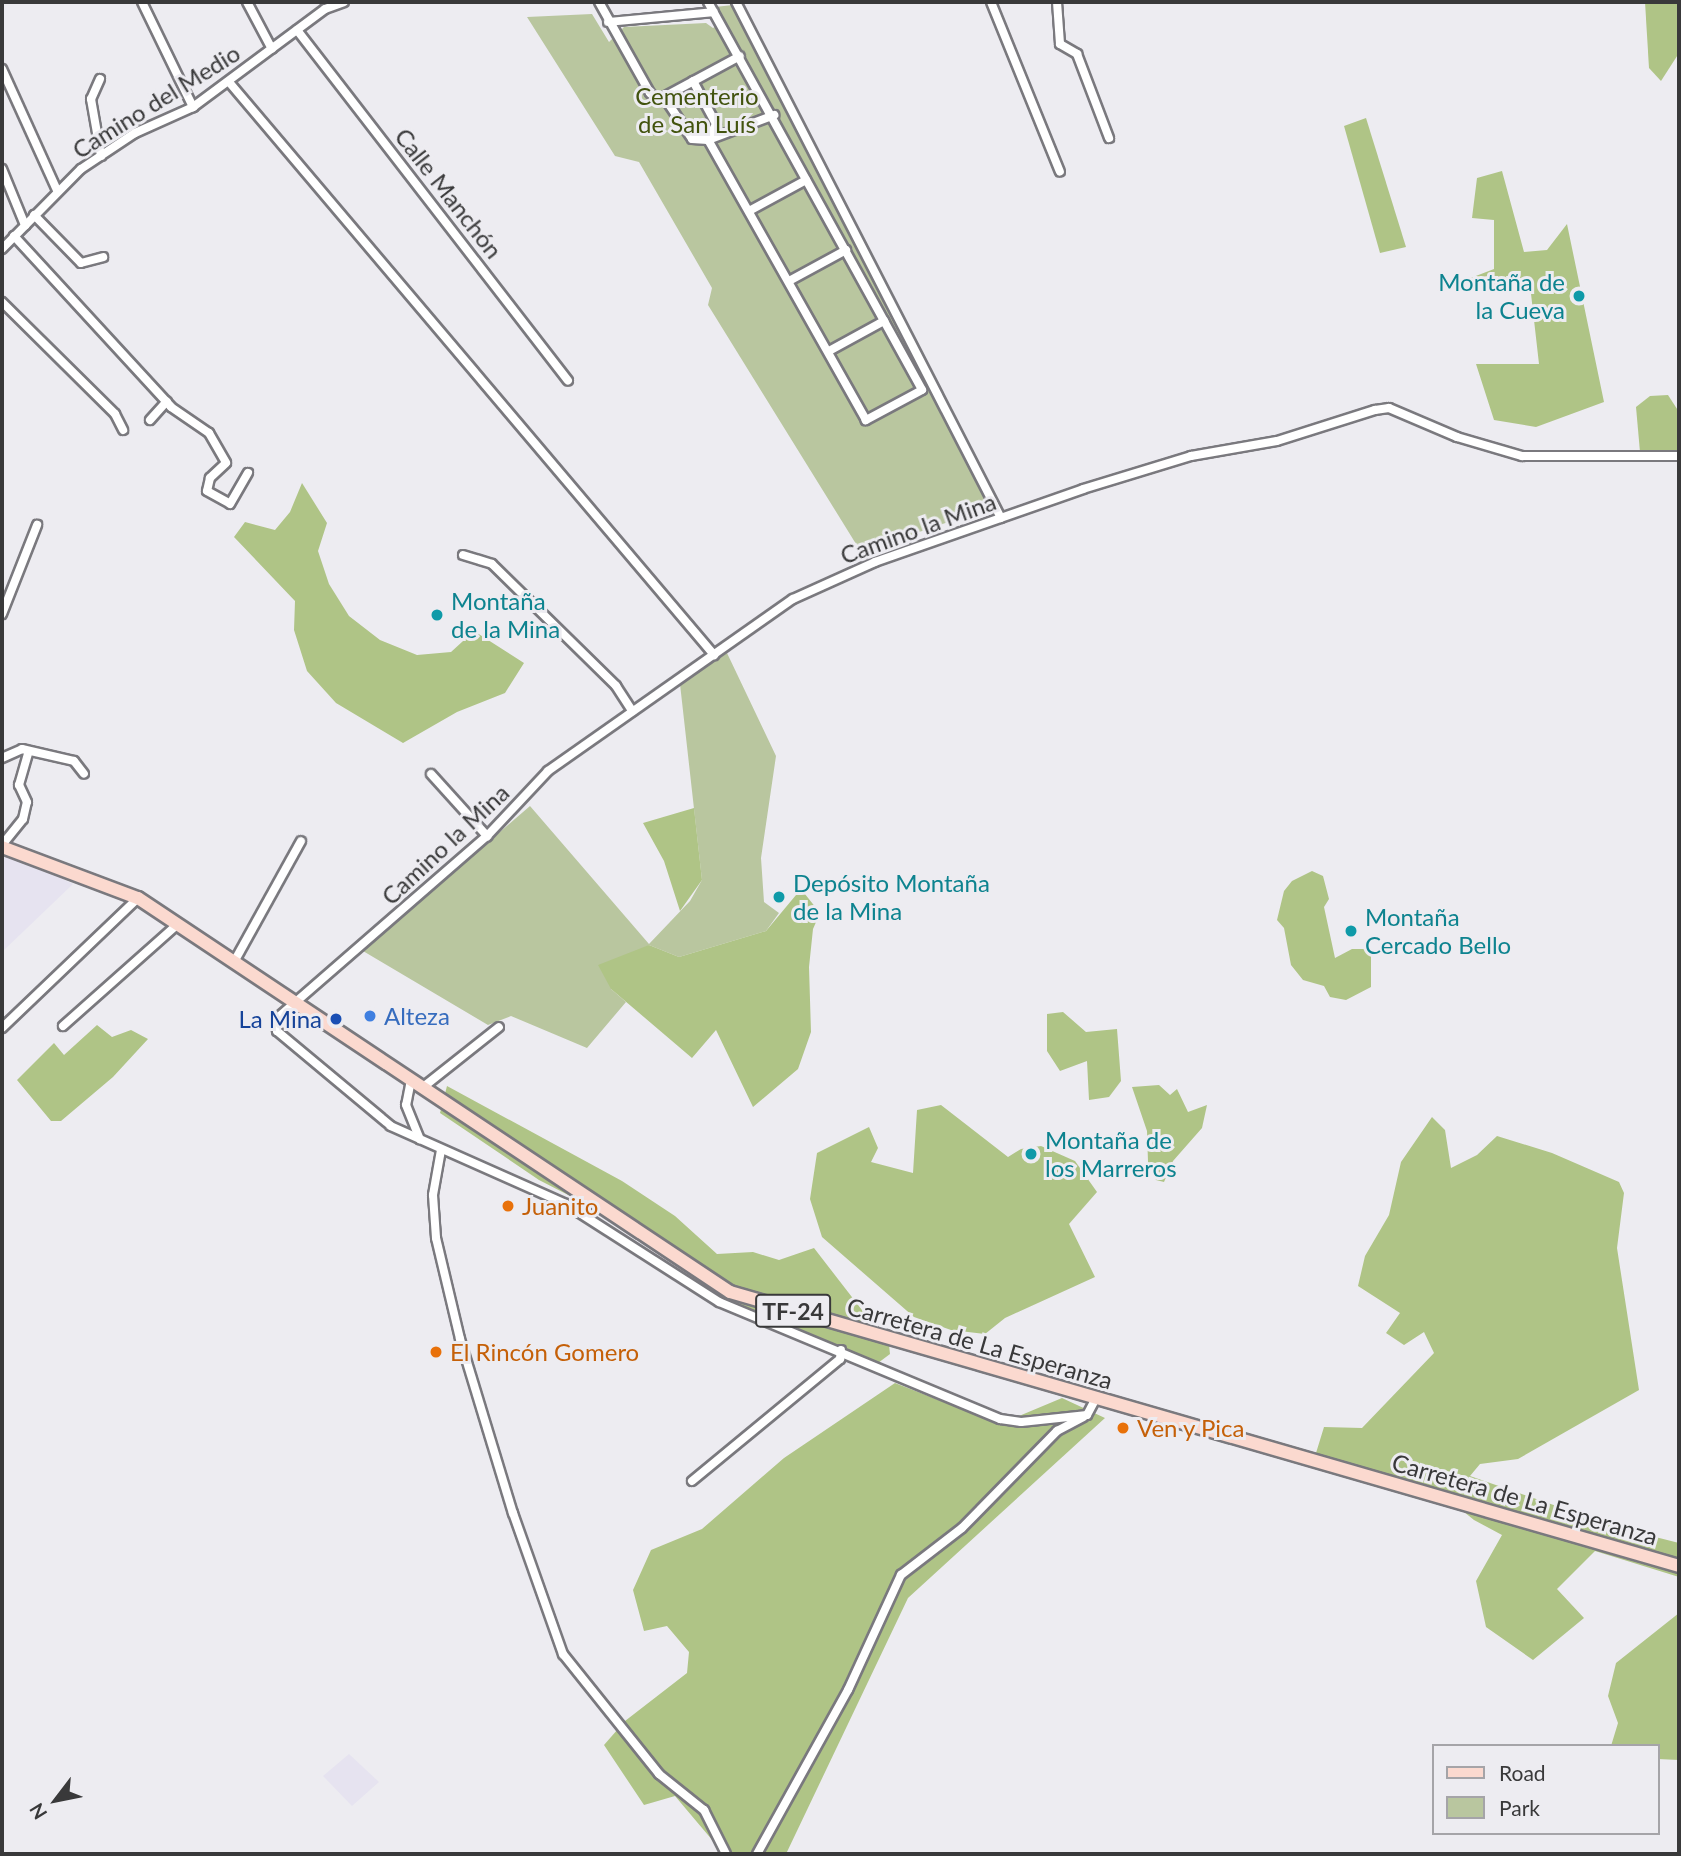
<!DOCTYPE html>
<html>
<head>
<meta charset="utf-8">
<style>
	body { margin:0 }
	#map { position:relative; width:1681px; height:1856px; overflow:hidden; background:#edecf1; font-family:Lato,sans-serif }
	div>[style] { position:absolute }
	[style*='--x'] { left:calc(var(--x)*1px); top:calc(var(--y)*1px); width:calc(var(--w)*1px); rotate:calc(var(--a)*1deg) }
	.built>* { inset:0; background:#e6e3f0 }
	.green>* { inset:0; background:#b9c69f }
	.forest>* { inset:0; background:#afc486 }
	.roads { filter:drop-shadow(2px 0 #7a797e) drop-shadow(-2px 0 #7a797e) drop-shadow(0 2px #7a797e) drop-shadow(0 -2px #7a797e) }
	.street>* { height:8px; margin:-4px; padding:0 4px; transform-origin:4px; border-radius:4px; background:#fff }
	.primary>* { height:12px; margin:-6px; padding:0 6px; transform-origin:6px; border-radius:6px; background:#fbd9cf }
	.dots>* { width:19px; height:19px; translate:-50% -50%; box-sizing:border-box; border:4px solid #edecf1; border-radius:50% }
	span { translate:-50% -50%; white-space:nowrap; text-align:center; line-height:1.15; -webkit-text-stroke:6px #edecf1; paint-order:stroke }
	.shield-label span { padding:2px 5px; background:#edecf1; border:2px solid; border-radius:5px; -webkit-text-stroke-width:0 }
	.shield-label { font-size:23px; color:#39393a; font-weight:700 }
	.park-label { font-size:24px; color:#42530e }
	.street-label { font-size:24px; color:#39393a }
	.culture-label { font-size:24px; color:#0d838f }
	.right { translate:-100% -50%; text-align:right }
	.left { translate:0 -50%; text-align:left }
	.shop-label { font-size:24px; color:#366cbe }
	.transit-label { font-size:24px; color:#164399 }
	.food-label { font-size:24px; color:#c56008 }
	.frame { position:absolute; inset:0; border:4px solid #39393a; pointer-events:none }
	.legend { position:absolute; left:1432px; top:1744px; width:228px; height:91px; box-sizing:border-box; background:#edecf1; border:2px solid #a5a4a8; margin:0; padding:9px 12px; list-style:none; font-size:21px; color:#39393a }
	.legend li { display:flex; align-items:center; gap:14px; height:35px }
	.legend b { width:35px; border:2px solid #a5a4a8 }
	.north { position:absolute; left:21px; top:1765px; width:70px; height:70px; -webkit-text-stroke:5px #edecf1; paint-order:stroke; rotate:238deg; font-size:19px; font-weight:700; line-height:28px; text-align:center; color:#39393a }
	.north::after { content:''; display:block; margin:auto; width:24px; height:32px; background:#39393a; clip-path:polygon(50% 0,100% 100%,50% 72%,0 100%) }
</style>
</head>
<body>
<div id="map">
	<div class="built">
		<i style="clip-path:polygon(8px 853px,73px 884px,2px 952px,2px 860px)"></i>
		<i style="clip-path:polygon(349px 1754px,379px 1782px,352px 1806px,323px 1776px)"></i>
	</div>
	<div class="green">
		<i style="clip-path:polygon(733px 5px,901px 335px,992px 507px,861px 552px,708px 305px,712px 288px,639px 162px,615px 156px,527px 17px,592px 14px,609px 42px,624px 27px,706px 23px,713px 28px,724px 22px,715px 7px)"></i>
		<i style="clip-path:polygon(727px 653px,776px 756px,761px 858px,764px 902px,779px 913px,766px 931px,679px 957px,649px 945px,611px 989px,626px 1002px,587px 1048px,511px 1016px,488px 1025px,363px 951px,530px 806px,649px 944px,690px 901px,702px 880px,680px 684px)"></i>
	</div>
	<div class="forest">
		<i style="clip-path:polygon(1645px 2px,1679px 2px,1679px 53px,1661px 81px,1649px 68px)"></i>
		<i style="clip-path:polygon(1366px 118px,1406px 247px,1380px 253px,1344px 126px)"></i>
		<i style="clip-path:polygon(1502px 171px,1524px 252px,1547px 250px,1567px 224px,1604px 402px,1536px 427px,1494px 420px,1476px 364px,1539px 364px,1530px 285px,1472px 286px,1468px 279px,1494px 269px,1494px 220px,1472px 218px,1477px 178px)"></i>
		<i style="clip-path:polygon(1668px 395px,1679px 412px,1679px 451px,1640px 452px,1636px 407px,1650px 396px)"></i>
		<i style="clip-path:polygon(302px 483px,327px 523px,318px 551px,329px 584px,349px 616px,380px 640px,417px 655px,451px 652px,474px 631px,524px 663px,505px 693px,457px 712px,403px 743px,336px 703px,307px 671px,294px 630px,295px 601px,234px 537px,245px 522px,275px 530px,290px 512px)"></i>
		<i style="clip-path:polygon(694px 808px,702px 880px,680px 911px,664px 861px,643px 823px)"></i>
		<i style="clip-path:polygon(1312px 871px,1323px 876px,1329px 899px,1324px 907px,1335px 958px,1352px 949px,1369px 949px,1371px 954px,1371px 987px,1346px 1000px,1330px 997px,1324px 986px,1303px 980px,1291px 965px,1284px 928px,1277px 920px,1284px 891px,1292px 881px)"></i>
		<i style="clip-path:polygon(801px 889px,820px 913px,813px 929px,809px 967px,811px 1032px,798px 1069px,753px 1107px,716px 1030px,692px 1058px,611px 989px,598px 965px,649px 945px,679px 957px,766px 931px)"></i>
		<i style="clip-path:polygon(1063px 1012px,1086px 1032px,1117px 1029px,1121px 1081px,1109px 1097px,1089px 1100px,1087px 1061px,1060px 1071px,1047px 1051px,1047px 1014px)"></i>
		<i style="clip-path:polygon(97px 1025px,112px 1037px,131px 1030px,148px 1039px,113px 1077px,61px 1121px,51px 1121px,17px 1080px,54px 1043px,64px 1055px)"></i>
		<i style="clip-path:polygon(1159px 1085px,1170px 1095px,1177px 1089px,1188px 1112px,1207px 1105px,1202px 1128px,1173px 1161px,1164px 1182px,1156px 1180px,1148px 1162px,1147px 1131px,1132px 1087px)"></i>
		<i style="clip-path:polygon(447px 1086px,622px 1181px,675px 1216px,717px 1254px,753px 1252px,779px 1260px,814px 1248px,889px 1345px,890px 1354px,874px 1366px,731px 1300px,716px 1278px,654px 1239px,539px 1180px,440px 1113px)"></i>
		<i style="clip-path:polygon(941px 1105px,1008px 1157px,1021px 1149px,1041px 1146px,1075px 1161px,1097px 1192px,1069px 1224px,1095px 1277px,1005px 1318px,985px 1334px,951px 1330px,914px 1317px,822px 1237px,810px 1199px,817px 1153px,869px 1127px,878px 1148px,871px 1162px,913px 1173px,917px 1110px)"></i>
		<i style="clip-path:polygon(1432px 1117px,1445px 1130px,1451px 1168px,1477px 1155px,1497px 1136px,1552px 1153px,1619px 1182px,1624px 1193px,1617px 1248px,1639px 1390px,1518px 1459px,1480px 1464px,1470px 1476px,1620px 1528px,1679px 1543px,1679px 1577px,1595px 1551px,1557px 1589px,1584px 1618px,1533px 1660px,1486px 1627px,1476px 1581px,1502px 1535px,1474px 1520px,1438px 1491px,1316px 1453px,1324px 1427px,1362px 1428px,1434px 1353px,1424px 1332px,1404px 1345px,1386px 1333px,1400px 1313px,1358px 1286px,1365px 1256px,1389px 1215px,1401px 1162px)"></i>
		<i style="clip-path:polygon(895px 1383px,1000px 1424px,1062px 1398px,1105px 1418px,908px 1598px,786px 1854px,724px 1854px,675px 1796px,644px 1805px,604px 1745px,625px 1721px,687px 1673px,689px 1652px,667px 1626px,644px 1631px,633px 1590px,651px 1550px,702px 1529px,784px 1458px)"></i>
		<i style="clip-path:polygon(1679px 1613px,1679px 1760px,1658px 1759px,1658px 1746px,1611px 1746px,1618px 1723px,1608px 1696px,1616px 1663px)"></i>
	</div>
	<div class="roads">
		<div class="street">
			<i style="--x:142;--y:2;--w:117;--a:64.1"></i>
			<i style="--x:247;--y:2;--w:53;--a:62"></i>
			<i style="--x:599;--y:2;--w:104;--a:60.7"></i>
			<i style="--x:650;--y:93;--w:7;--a:45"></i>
			<i style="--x:655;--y:98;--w:9;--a:-6"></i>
			<i style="--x:664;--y:97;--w:50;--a:56.3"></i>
			<i style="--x:692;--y:139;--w:16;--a:4"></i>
			<i style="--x:708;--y:140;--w:71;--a:-20.7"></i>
			<i style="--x:708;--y:2;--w:443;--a:61.1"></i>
			<i style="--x:922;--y:390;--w:64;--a:151.8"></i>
			<i style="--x:866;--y:420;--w:322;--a:-119.4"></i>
			<i style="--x:736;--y:2;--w:580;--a:62.82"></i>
			<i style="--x:991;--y:2;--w:183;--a:67.9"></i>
			<i style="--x:1057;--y:2;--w:42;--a:85.9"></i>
			<i style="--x:1060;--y:44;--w:20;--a:30"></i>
			<i style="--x:1077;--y:54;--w:90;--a:69.1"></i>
			<i style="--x:608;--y:22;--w:106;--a:-5.4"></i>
			<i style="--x:297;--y:30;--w:443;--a:52.3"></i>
			<i style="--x:2;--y:69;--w:133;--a:65.6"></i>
			<i style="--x:100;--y:79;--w:22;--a:114"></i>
			<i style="--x:91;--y:99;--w:58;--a:80"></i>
			<i style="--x:693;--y:81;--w:49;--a:61.9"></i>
			<i style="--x:716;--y:124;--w:18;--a:117"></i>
			<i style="--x:229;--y:82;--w:751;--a:49.75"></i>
			<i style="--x:664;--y:97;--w:86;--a:-28.3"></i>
			<i style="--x:2;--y:169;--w:61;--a:67.7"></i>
			<i style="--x:749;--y:211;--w:65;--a:-28.5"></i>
			<i style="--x:34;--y:215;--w:67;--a:45.6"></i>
			<i style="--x:81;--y:263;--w:23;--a:-15"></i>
			<i style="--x:14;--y:236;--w:232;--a:47.4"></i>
			<i style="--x:171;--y:407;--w:46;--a:34.4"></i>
			<i style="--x:209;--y:433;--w:34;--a:60"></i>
			<i style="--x:226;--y:463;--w:22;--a:137"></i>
			<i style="--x:210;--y:478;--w:13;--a:103"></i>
			<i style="--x:207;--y:491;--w:26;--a:29"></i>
			<i style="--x:230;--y:504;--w:36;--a:-60"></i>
			<i style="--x:2;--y:249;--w:112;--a:-45.4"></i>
			<i style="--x:81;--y:169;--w:65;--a:-33.7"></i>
			<i style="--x:135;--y:133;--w:64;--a:-24.1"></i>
			<i style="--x:193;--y:107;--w:164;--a:-36.6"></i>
			<i style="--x:325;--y:9;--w:20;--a:-20"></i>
			<i style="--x:789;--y:281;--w:65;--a:-28.5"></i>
			<i style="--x:2;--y:302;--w:159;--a:44.7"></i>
			<i style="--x:115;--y:414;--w:18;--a:63"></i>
			<i style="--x:829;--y:351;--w:63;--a:-28.6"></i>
			<i style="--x:150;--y:420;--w:25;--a:-48"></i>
			<i style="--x:463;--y:555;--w:30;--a:17"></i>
			<i style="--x:492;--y:564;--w:174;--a:44.5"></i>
			<i style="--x:616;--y:686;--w:30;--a:57"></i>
			<i style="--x:2;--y:614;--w:96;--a:-68.5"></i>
			<i style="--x:2;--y:758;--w:22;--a:-24"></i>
			<i style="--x:22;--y:749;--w:53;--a:13"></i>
			<i style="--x:74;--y:761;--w:16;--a:52"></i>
			<i style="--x:431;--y:774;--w:84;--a:47.9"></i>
			<i style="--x:2;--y:845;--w:33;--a:-51"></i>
			<i style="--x:23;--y:819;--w:17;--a:-77"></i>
			<i style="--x:27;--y:802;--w:19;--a:-115"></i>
			<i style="--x:19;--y:785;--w:35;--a:-74"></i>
			<i style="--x:234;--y:962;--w:138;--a:-61"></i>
			<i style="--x:63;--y:1026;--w:154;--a:-41.6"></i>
			<i style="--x:2;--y:1028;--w:188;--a:-43.7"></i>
			<i style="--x:411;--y:1080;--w:25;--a:101"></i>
			<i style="--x:406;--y:1105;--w:37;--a:68"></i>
			<i style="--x:422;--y:1088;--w:98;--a:-38.4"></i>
			<i style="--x:441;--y:1150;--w:46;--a:100.1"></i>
			<i style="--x:433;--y:1195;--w:43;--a:86"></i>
			<i style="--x:436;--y:1238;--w:104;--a:76.6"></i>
			<i style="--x:460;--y:1339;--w:182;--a:73.1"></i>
			<i style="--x:513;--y:1513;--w:150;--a:70.5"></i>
			<i style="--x:563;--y:1654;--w:154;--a:51.3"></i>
			<i style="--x:659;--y:1774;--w:58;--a:38.7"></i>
			<i style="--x:704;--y:1810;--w:49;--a:63.4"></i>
			<i style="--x:1096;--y:1398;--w:19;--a:118"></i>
			<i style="--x:1087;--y:1415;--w:66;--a:173.9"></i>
			<i style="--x:1021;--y:1422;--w:21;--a:-172"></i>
			<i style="--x:1000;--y:1419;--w:304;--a:-157.4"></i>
			<i style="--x:719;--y:1302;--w:182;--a:-147.4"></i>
			<i style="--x:566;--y:1204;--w:192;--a:-156"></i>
			<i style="--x:391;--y:1126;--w:148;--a:-140.2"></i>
			<i style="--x:277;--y:1031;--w:11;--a:-100"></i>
			<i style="--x:275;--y:1020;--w:281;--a:-41"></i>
			<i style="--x:487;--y:836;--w:89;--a:-46.8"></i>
			<i style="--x:548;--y:771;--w:299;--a:-35.1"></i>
			<i style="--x:793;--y:599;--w:90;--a:-24.3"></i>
			<i style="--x:875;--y:562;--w:220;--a:-19.3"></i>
			<i style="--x:1083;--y:489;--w:113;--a:-17"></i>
			<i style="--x:1191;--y:456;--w:87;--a:-9.9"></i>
			<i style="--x:1277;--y:441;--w:103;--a:-17.6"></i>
			<i style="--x:1375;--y:410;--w:14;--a:-8"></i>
			<i style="--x:1389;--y:408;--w:74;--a:23.1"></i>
			<i style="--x:1457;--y:437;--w:68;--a:16.3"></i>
			<i style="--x:1522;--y:456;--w:157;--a:0"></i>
			<i style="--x:692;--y:1481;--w:192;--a:-39.5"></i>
			<i style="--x:840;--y:1359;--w:9;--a:-84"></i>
			<i style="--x:757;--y:1854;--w:188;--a:-61"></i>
			<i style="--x:848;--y:1690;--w:127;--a:-65.3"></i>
			<i style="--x:901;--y:1575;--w:77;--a:-37.6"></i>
			<i style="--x:962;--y:1528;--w:136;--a:-45.6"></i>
			<i style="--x:1057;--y:1431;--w:30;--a:-28"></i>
		</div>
		<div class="primary">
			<i style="--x:2;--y:847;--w:145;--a:20.6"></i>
			<i style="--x:138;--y:898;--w:711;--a:33.65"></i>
			<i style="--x:730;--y:1292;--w:988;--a:16.1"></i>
		</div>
	</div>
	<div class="dots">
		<i style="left:1579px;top:296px;background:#0f9aa8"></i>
		<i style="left:437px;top:615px;background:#0f9aa8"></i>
		<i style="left:779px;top:897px;background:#0f9aa8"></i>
		<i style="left:1351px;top:931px;background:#0f9aa8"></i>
		<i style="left:370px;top:1016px;background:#3f7fe0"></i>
		<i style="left:336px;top:1019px;background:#1a4fb4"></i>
		<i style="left:1031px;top:1154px;background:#0f9aa8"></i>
		<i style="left:508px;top:1206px;background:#e8710a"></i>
		<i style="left:436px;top:1352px;background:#e8710a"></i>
		<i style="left:1123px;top:1428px;background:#e8710a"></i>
	</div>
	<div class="shield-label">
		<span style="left:793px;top:1311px">TF-24</span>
	</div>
	<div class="park-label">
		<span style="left:697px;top:110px">Cementerio<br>de San Luís</span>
	</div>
	<div class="street-label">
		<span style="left:156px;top:101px;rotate:-32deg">Camino del Medio</span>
		<span style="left:449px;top:193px;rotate:52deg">Calle Manchón</span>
		<span style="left:918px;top:528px;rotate:-20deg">Camino la Mina</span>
		<span style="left:445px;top:844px;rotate:-43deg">Camino la Mina</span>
		<span style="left:980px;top:1343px;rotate:16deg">Carretera de La Esperanza</span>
		<span style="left:1525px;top:1499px;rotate:16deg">Carretera de La Esperanza</span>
	</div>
	<div class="culture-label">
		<span class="right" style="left:1565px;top:296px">Montaña de<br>la Cueva</span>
		<span class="left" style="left:451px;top:615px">Montaña<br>de la Mina</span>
		<span class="left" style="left:793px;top:897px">Depósito Montaña<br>de la Mina</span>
		<span class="left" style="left:1365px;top:931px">Montaña<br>Cercado Bello</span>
		<span class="left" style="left:1045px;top:1154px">Montaña de<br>los Marreros</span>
	</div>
	<div class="shop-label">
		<span class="left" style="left:384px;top:1016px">Alteza</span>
	</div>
	<div class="transit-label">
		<span class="right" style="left:322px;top:1019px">La Mina</span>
	</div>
	<div class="food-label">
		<span class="left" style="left:522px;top:1206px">Juanito</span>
		<span class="left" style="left:450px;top:1352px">El Rincón Gomero</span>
		<span class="left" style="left:1137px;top:1428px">Ven y Pica</span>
	</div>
	<div class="frame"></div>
	<ul class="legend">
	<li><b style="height:9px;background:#fbd9cf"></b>Road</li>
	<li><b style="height:19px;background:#b9c69f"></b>Park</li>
	</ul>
	<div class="north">N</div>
</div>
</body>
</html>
